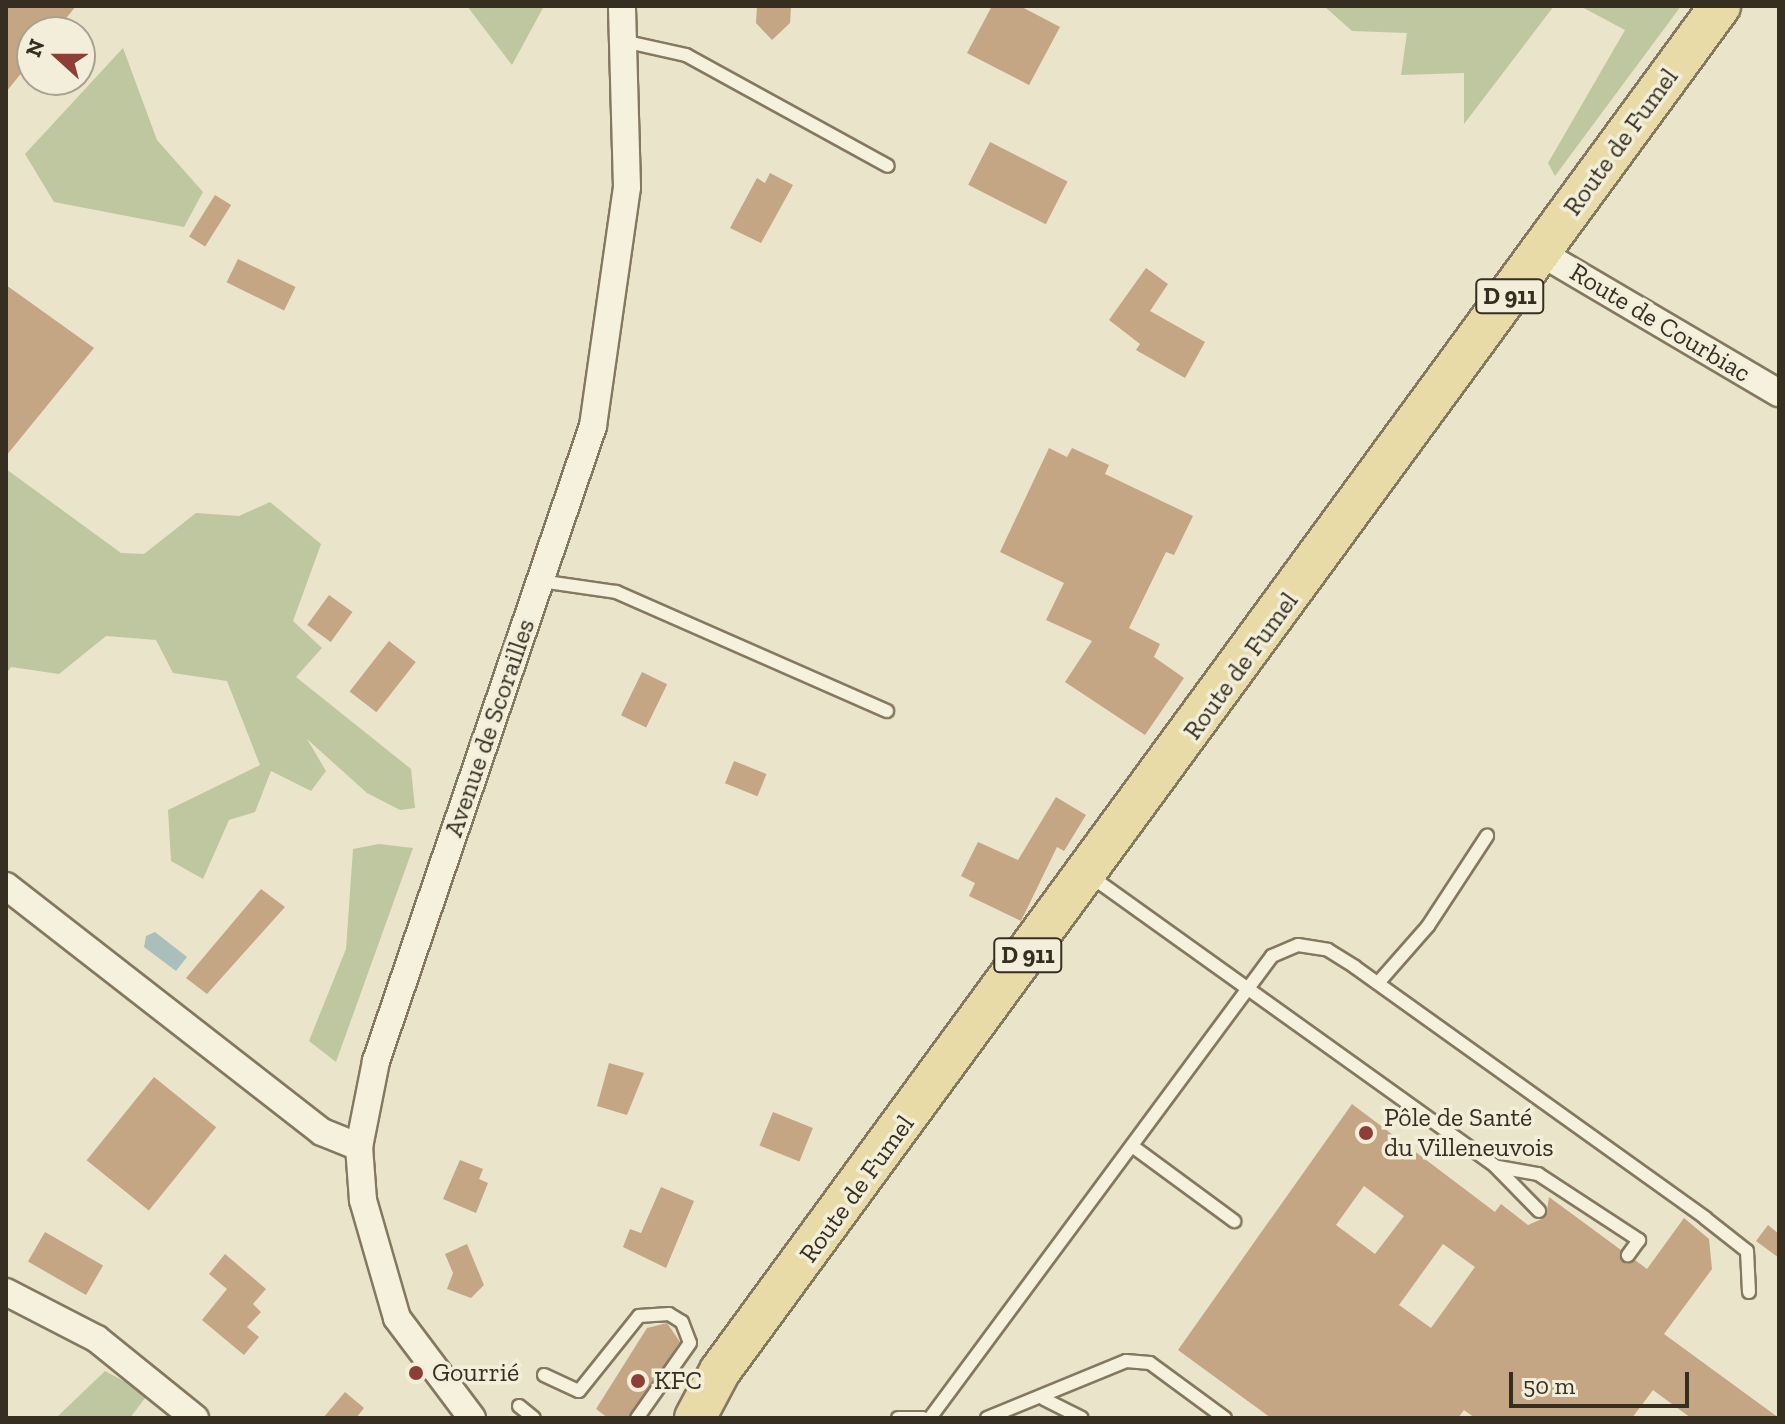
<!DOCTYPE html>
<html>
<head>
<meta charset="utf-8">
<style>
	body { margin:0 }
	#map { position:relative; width:1785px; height:1424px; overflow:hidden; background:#eae4ca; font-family:"Zilla Slab",serif }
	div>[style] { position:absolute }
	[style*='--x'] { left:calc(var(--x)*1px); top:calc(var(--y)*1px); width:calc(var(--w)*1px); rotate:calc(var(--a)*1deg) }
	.green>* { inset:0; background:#bec79f }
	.water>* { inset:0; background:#aabfbb }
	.building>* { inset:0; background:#c4a584; transform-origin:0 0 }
	.roads { filter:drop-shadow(2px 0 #857860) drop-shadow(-2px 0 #857860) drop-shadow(0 2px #857860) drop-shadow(0 -2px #857860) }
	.lane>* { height:12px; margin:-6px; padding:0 6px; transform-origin:6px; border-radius:6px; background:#f6f1dc }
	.street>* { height:26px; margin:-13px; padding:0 13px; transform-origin:13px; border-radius:13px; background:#f6f1dc }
	.primary>* { height:40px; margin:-20px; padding:0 20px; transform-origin:20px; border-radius:20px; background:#e8dba7 }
	.dots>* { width:22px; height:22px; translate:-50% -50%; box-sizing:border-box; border:4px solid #f2eed9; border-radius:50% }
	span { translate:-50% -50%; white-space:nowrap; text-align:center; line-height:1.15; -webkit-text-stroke:7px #f2eed9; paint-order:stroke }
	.shield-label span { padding:2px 6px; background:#f2eed9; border:2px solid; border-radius:6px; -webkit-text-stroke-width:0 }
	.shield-label { font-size:24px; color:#372e22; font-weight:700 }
	.street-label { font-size:26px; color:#372e22 }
	.poi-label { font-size:26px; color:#372e22 }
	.left { translate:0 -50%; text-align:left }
	.frame { position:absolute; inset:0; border:8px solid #372e22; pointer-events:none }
	.north { position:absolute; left:16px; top:16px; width:80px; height:80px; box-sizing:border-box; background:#f2eed9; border:2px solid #a7a190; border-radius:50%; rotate:291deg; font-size:22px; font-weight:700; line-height:32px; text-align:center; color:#372e22 }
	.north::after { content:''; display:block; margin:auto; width:28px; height:36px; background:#8d3f37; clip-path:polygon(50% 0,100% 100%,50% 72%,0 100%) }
	.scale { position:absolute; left:1509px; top:1372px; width:180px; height:36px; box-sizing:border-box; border:4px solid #372e22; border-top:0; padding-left:10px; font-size:24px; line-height:28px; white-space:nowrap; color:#372e22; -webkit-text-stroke:6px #f2eed9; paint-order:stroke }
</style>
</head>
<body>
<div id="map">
	<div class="green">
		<i style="clip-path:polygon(467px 6px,544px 6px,512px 65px)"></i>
		<i style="clip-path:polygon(1324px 6px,1554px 6px,1464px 124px,1464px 73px,1401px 75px,1407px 33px,1352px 31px)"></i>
		<i style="clip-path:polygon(1580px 6px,1681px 6px,1555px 176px,1548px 163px,1625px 30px)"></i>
		<i style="clip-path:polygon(123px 48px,157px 140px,203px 192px,184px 227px,54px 202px,25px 154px)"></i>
		<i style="clip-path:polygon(6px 469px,121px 553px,144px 554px,196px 513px,239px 516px,270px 502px,321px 544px,293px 621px,322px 648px,296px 677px,411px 769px,415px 808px,400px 810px,367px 793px,307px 739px,326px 771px,311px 791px,271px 771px,255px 812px,229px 820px,203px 879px,171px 861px,168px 810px,260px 765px,227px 681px,173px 673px,156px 640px,106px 636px,59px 674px,11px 667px,6px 674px)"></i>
		<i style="clip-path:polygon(379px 844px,413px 848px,336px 1062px,309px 1041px,346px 949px,353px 849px)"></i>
		<i style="clip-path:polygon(105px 1371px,148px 1394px,130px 1418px,56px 1418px)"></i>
	</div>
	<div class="water">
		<i style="clip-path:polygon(155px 932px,187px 957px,176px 971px,144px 947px,146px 936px)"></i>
	</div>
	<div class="building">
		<i style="clip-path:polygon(6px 6px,76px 6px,55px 32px,32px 32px,32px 60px,6px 92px)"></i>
		<i style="clip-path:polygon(757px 6px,791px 6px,790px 23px,772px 40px,756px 23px)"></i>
		<i style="clip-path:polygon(992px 6px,1020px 6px,1060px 27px,1029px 85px,967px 53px)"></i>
		<i style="left:990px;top:142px;width:87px;height:48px;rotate:27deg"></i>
		<i style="clip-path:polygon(770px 173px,793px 185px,761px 243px,730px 228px,757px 178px,765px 183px)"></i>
		<i style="left:215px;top:195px;width:19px;height:49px;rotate:32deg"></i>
		<i style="left:238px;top:259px;width:64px;height:26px;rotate:26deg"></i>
		<i style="clip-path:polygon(1146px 268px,1168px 284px,1150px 311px,1205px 342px,1185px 378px,1136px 350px,1140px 344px,1109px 320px)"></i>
		<i style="clip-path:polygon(6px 285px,94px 348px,6px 456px)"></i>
		<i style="clip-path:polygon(1049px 448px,1067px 457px,1072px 448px,1109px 465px,1105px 474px,1193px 516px,1174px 555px,1166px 552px,1129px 628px,1160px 644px,1154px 657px,1184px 678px,1145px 735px,1065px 682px,1092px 641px,1046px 620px,1064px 583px,1000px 552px)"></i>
		<i style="left:329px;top:595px;width:29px;height:37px;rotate:36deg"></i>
		<i style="left:389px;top:641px;width:34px;height:64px;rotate:38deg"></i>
		<i style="left:642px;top:672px;width:28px;height:48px;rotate:26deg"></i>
		<i style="left:734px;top:761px;width:35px;height:24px;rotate:22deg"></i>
		<i style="clip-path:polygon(1056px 797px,1086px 815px,1064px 851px,1057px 847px,1021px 921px,969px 896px,975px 883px,961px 876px,978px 842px,1018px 860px)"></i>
		<i style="clip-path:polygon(261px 889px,285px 907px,207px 994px,186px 978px)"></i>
		<i style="clip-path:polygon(609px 1063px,644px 1073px,627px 1115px,597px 1106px)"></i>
		<i style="left:154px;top:1077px;width:80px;height:107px;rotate:39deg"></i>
		<i style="clip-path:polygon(evenodd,1352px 1104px,1495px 1212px,1501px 1204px,1528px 1225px,1546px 1217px,1549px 1197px,1621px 1250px,1626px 1264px,1635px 1260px,1647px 1269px,1684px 1218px,1709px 1239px,1712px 1269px,1664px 1334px,1779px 1418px,1691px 1418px,1653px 1390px,1632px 1418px,1475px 1418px,1464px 1410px,1458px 1418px,1271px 1418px,1178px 1350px,1352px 1104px,1364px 1186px,1404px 1216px,1375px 1254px,1336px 1225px,1364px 1186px,1352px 1104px,1443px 1244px,1475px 1267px,1431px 1328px,1399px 1305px,1443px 1244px)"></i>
		<i style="left:773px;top:1112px;width:43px;height:36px;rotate:22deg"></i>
		<i style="clip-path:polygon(460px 1160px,483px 1169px,479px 1179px,488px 1183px,476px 1213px,443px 1199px)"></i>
		<i style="clip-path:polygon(661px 1187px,694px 1201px,666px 1268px,623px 1247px,630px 1229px,641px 1233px)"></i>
		<i style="clip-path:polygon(1768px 1225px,1779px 1234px,1779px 1258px,1756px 1241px)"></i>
		<i style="left:45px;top:1232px;width:67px;height:34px;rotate:30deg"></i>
		<i style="clip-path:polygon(467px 1244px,484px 1285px,471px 1298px,447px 1289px,453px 1273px,445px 1254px)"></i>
		<i style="clip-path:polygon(225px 1254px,266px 1289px,253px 1304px,261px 1312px,247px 1327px,259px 1337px,244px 1355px,202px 1320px,227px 1289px,209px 1274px)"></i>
		<i style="clip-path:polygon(667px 1323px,680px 1342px,628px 1418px,608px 1418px,596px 1409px,647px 1328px)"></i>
		<i style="clip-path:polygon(345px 1392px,364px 1408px,356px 1418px,323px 1418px)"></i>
	</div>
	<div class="roads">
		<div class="lane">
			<i style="--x:623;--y:41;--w:65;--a:12.5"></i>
			<i style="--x:686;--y:55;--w:230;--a:28.8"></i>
			<i style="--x:540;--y:581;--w:77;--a:8.2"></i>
			<i style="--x:616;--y:592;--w:296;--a:23.7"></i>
			<i style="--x:1089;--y:875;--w:500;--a:35.6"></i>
			<i style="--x:1495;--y:1166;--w:63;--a:45.6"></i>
			<i style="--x:1378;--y:983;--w:76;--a:-48.7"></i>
			<i style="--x:1428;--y:926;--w:108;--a:-56.8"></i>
			<i style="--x:1132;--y:1146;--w:127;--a:36.3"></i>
			<i style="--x:1498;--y:1167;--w:41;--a:9.9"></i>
			<i style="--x:1538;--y:1174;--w:121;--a:33.2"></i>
			<i style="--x:1639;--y:1240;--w:19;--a:126"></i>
			<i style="--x:544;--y:1375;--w:38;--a:25"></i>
			<i style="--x:579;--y:1391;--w:96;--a:-51.3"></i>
			<i style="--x:639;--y:1316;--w:30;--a:-4"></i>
			<i style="--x:669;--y:1314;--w:15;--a:32"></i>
			<i style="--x:682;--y:1322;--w:22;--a:69"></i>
			<i style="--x:690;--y:1343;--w:92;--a:125.2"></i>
			<i style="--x:1044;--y:1399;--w:42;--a:26.6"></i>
			<i style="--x:519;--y:1406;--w:19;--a:39"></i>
			<i style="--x:898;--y:1418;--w:25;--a:0"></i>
			<i style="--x:930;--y:1418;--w:575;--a:-53.49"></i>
			<i style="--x:1272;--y:956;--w:28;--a:-23"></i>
			<i style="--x:1298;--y:945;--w:30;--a:9"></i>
			<i style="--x:1328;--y:950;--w:32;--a:32"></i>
			<i style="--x:1355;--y:967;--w:431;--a:35.6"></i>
			<i style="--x:1705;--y:1218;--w:53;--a:38.2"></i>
			<i style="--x:1747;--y:1251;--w:41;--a:87.2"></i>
			<i style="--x:987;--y:1418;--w:150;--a:-22.3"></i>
			<i style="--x:1126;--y:1361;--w:24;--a:5"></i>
			<i style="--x:1150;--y:1363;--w:93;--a:36.3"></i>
		</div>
		<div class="street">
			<i style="--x:1541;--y:253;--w:276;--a:30.5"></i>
			<i style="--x:6;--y:886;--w:400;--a:37.9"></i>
			<i style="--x:322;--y:1132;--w:40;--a:22"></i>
			<i style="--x:6;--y:1292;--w:102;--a:27.3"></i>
			<i style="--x:97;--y:1339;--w:126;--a:38.9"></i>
			<i style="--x:472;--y:1418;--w:125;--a:-126.9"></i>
			<i style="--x:397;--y:1318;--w:123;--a:-106.1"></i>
			<i style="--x:363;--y:1200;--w:53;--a:-94.3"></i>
			<i style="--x:359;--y:1147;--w:88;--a:-78.8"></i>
			<i style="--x:376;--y:1061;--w:671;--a:-71.13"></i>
			<i style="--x:593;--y:426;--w:241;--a:-81.9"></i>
			<i style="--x:627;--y:187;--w:181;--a:-91.6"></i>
		</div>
		<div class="primary">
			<i style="--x:695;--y:1418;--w:53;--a:-62"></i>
			<i style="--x:720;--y:1371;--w:1692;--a:-53.77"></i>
		</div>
	</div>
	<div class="dots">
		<i style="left:1366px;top:1133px;background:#8d3f37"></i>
		<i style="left:416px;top:1373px;background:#8d3f37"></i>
		<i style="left:638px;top:1381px;background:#8d3f37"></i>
	</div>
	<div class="shield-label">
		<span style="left:1510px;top:296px">D 911</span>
		<span style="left:1028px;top:955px">D 911</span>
	</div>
	<div class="street-label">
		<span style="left:1621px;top:142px;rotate:-54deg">Route de Fumel</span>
		<span style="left:1660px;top:323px;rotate:31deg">Route de Courbiac</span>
		<span style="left:1241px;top:666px;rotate:-54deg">Route de Fumel</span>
		<span style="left:490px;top:728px;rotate:-71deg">Avenue de Scorailles</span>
		<span style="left:857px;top:1189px;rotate:-54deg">Route de Fumel</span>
	</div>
	<div class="poi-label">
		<span class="left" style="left:1384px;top:1133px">Pôle de Santé<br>du Villeneuvois</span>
		<span class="left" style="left:432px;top:1373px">Gourrié</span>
		<span class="left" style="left:654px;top:1381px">KFC</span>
	</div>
	<div class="frame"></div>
	<div class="north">N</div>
	<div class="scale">50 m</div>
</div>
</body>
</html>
